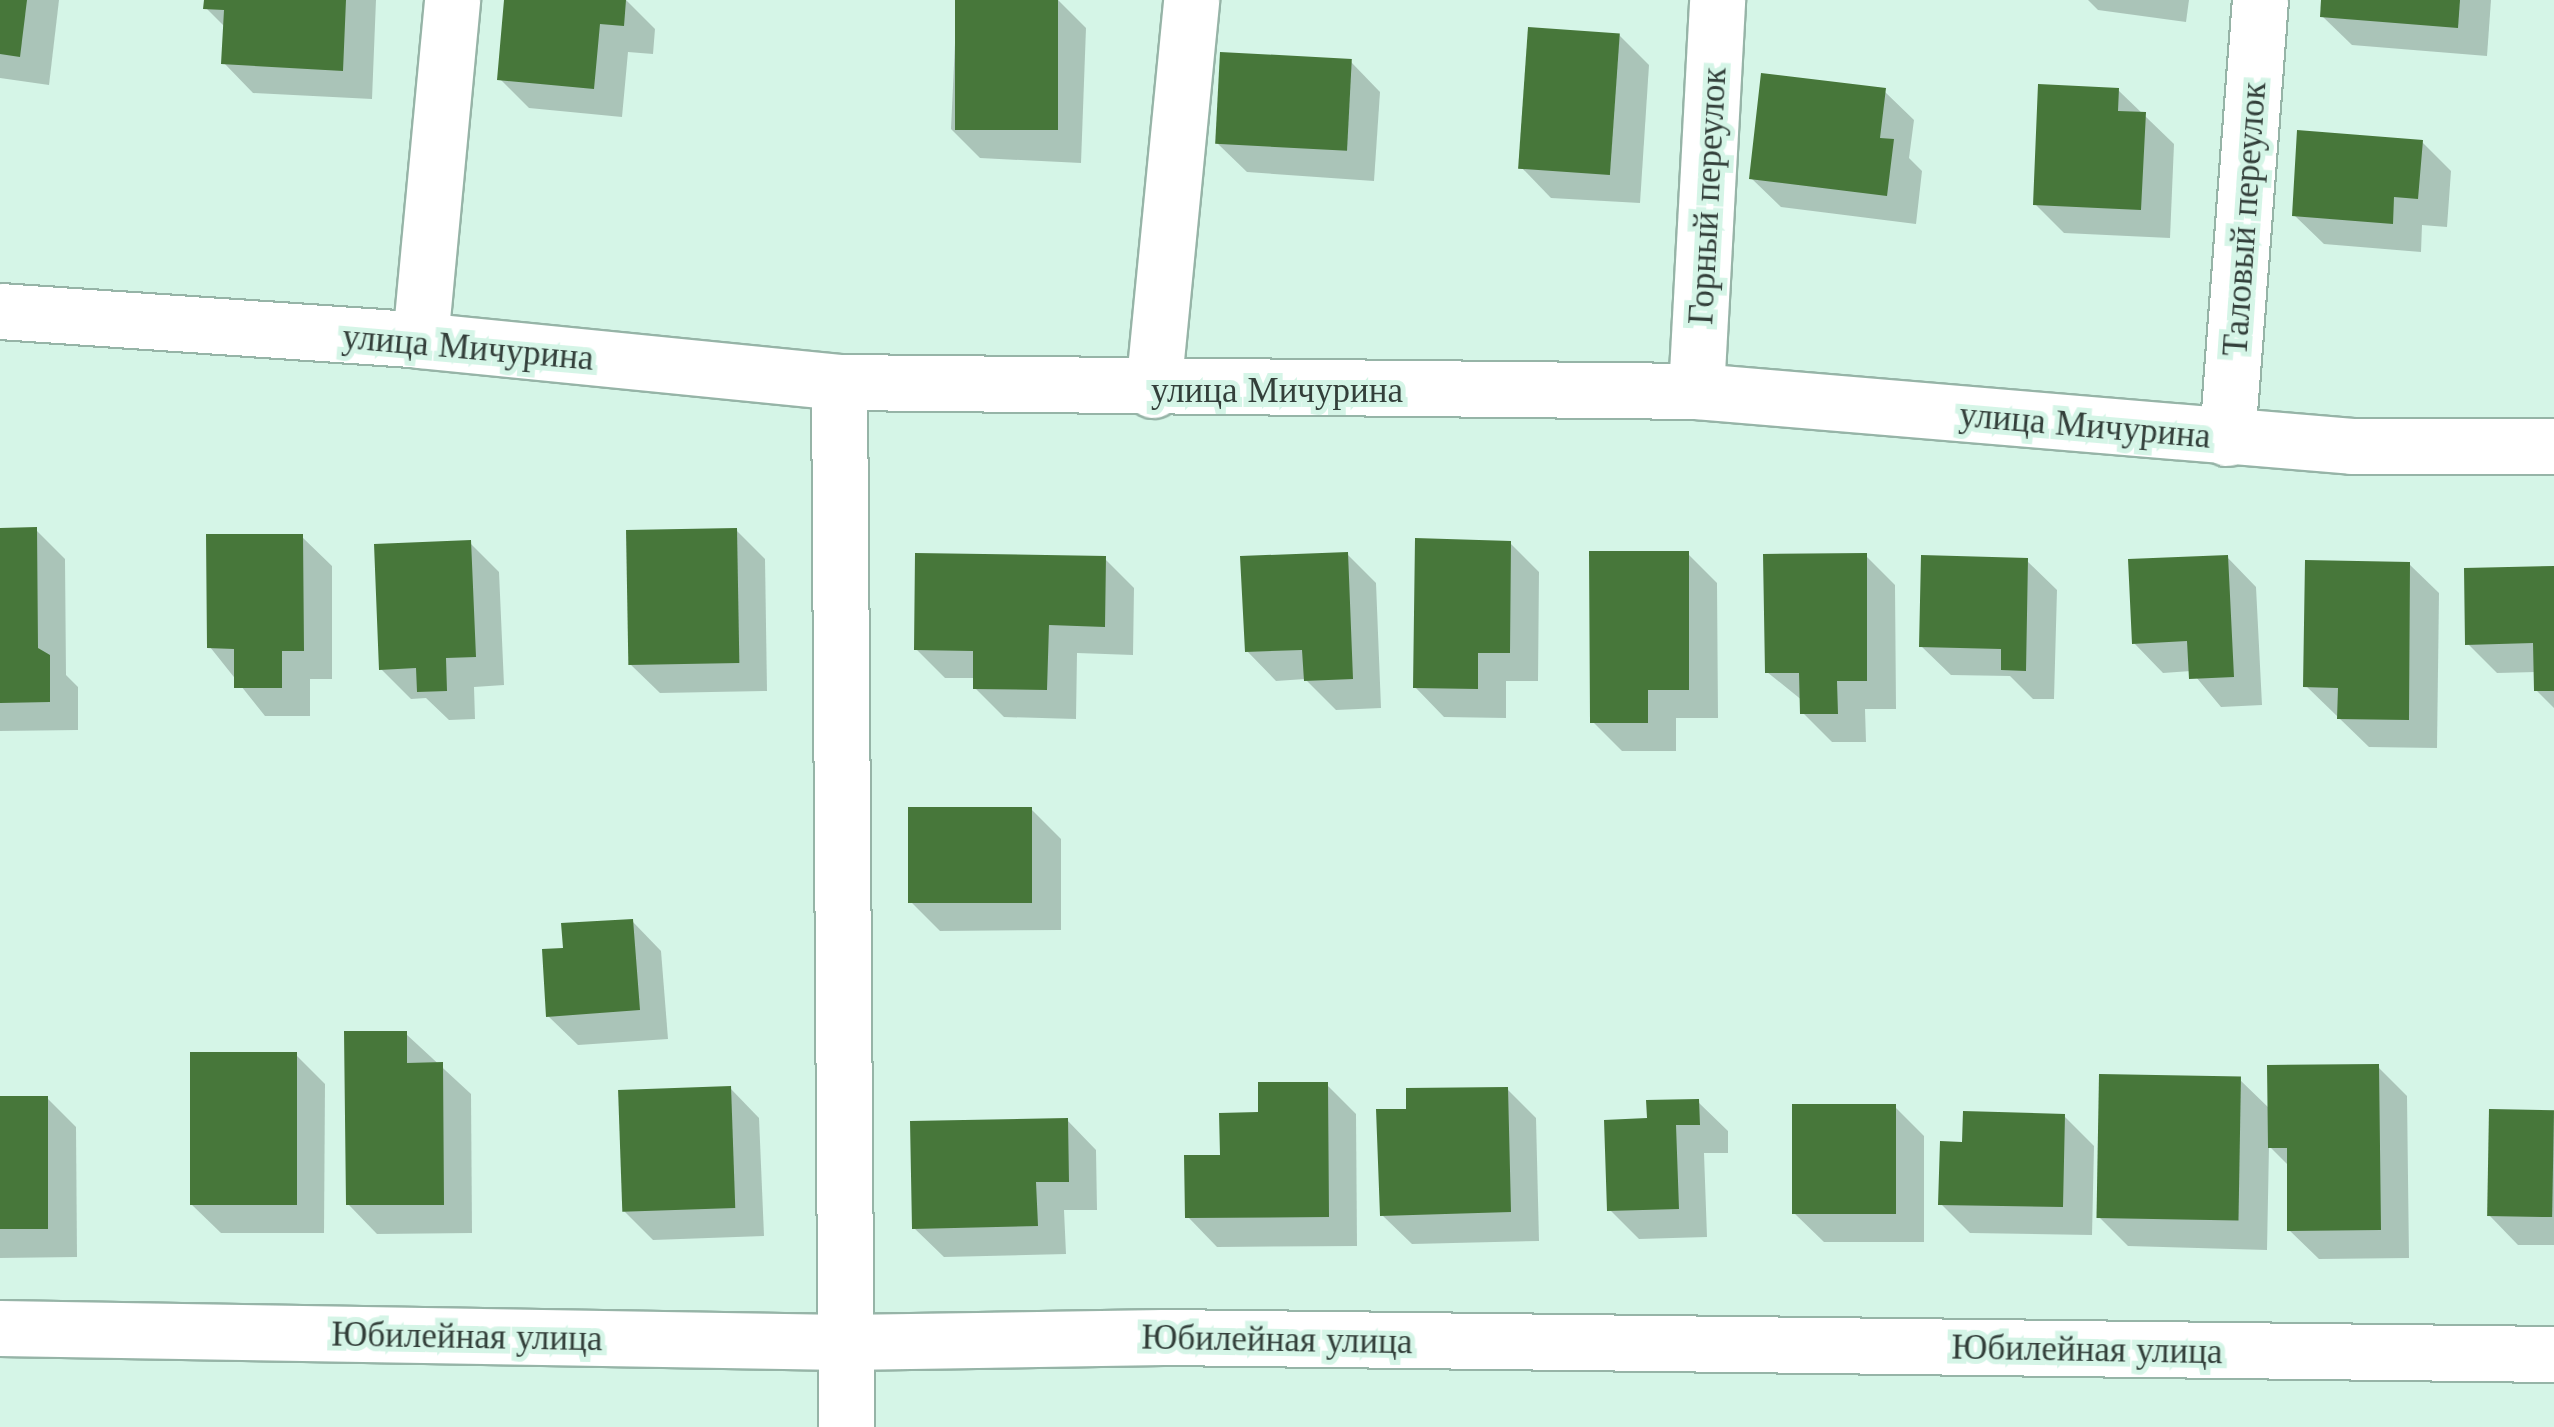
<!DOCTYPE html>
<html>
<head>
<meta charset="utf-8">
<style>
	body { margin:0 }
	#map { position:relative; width:2554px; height:1427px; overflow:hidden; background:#d5f5e7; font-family:"Libre Baskerville",serif }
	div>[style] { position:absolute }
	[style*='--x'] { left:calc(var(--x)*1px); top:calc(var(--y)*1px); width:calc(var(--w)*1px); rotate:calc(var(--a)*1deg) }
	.shadow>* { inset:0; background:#0003 }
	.building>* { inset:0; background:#47773a; transform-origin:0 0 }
	.roads { filter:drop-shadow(2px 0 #96b4a7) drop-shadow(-2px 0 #96b4a7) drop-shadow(0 2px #96b4a7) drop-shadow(0 -2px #96b4a7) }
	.minor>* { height:55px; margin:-27.5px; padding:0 27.5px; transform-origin:27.5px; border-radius:27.5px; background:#fff }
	span { translate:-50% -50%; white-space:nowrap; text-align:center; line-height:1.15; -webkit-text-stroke:10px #d5f5e7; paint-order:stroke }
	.street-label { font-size:35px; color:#333f3a }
</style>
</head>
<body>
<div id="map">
	<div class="shadow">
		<i style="clip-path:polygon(0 0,59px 0,49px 85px,0 78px)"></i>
		<i style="clip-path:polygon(206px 0,376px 0,372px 99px,253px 93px,224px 63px,226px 28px,206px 8px)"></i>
		<i style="clip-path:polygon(507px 0,626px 0,655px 29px,653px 54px,628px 52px,622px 117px,529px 108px,500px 79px)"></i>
		<i style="clip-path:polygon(957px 0,1058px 0,1086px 28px,1081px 163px,980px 158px,951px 129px)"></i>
		<i style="clip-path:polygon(2088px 0,2189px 0,2186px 22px,2098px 10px)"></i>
		<i style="clip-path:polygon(2324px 0,2491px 0,2487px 56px,2352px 45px,2322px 16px)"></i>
		<i style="clip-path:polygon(1619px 35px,1649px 65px,1640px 203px,1551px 198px,1522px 168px)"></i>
		<i style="clip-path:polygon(1351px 62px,1380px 92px,1374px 181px,1247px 172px,1217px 143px)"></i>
		<i style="clip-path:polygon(2118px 90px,2174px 144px,2170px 238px,2064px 233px,2035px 204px)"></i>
		<i style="clip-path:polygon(1884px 91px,1914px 120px,1909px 158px,1922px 171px,1916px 224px,1781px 207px,1751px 178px)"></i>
		<i style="clip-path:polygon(2422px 142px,2451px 171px,2447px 227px,2422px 225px,2421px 252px,2324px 244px,2294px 215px)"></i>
		<i style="clip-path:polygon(0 530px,36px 530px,65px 559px,66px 675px,78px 687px,78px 730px,0 731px)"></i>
		<i style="clip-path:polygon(736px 530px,765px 559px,767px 691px,660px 693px,630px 664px)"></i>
		<i style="clip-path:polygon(302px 537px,332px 566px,332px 679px,310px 679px,310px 716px,265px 716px,210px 647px)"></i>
		<i style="clip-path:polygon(470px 543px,499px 572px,504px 685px,474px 687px,475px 719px,449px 720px,426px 698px,411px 699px,381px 669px)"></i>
		<i style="clip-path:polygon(1510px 543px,1539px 572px,1538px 681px,1506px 681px,1506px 718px,1444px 717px,1415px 687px)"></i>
		<i style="clip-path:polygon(1347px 554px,1376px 583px,1381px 708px,1336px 710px,1305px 679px,1276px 681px,1247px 651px)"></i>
		<i style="clip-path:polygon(1688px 554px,1717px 583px,1718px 718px,1676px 718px,1676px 751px,1622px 751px,1593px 722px)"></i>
		<i style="clip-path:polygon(1866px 556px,1895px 585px,1896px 709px,1865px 709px,1866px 742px,1832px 742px,1803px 713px,1803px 701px,1767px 672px)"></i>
		<i style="clip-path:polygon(2227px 557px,2256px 587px,2262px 705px,2221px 707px,2191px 671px,2163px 673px,2134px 643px)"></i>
		<i style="clip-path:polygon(1105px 559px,1134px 588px,1133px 655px,1077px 653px,1076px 719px,1004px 717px,975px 688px,975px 678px,945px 678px,916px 649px)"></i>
		<i style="clip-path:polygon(2027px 561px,2057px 590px,2054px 699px,2033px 699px,2010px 676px,1951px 675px,1921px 646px)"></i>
		<i style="clip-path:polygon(2409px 564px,2439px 593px,2437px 748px,2369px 747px,2306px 686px)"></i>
		<i style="clip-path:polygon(2554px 568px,2554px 708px,2536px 690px,2536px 672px,2497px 673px,2468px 644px)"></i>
		<i style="clip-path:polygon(1031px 809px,1061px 839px,1061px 930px,940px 931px,911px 902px)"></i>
		<i style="clip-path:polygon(632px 921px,661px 951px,668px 1039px,578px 1045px,548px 1016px,566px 950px)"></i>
		<i style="clip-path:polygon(406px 1034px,471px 1094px,472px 1233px,377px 1234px,348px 1204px)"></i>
		<i style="clip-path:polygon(296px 1055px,325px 1084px,324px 1233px,221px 1233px,191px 1204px)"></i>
		<i style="clip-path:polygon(2378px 1067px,2407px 1096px,2409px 1258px,2319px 1259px,2289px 1230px,2289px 1166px,2269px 1146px,2267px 1250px,2128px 1246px,2099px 1217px,2240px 1080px,2270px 1109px)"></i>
		<i style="clip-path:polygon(1327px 1085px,1356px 1114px,1357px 1246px,1217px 1247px,1188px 1217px,1222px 1158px,1260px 1115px)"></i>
		<i style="clip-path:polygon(730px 1088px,759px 1118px,764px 1236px,653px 1240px,624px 1211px)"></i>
		<i style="clip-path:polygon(1507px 1089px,1536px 1118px,1539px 1241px,1412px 1244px,1382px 1215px)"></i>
		<i style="clip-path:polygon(47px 1098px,76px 1127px,77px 1257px,0 1258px,0 1099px)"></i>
		<i style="clip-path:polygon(1698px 1102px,1728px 1131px,1728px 1153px,1704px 1153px,1707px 1237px,1639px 1239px,1610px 1210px,1649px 1120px)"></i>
		<i style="clip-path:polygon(1895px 1107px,1924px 1136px,1924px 1242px,1824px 1242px,1794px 1213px)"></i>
		<i style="clip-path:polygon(2554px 1112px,2554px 1245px,2518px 1245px,2489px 1215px)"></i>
		<i style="clip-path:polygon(2064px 1116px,2094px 1146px,2092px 1235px,1970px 1233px,1941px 1204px,1964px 1144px)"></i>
		<i style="clip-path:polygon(1067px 1120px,1096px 1150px,1097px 1210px,1064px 1210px,1066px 1254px,944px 1257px,914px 1228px)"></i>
	</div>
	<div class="building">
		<i style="clip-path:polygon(0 0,27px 0,20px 57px,0 54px)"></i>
		<i style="clip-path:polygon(204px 0,346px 0,343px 71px,221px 64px,224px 10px,203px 9px)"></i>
		<i style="clip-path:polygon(504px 0,626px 0,624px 26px,600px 24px,594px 89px,497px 80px)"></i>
		<i style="left:955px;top:0;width:103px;height:130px"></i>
		<i style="clip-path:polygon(2321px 0,2460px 0,2458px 28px,2320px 17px)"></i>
		<i style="left:1528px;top:27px;width:92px;height:142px;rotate:4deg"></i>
		<i style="left:1220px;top:52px;width:132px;height:92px;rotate:3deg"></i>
		<i style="clip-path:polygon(1761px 73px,1886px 88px,1880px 138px,1894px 139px,1887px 196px,1749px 179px)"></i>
		<i style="clip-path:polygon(2038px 84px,2119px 88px,2118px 111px,2146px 112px,2141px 210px,2033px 205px)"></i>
		<i style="clip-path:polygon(2297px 130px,2423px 140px,2418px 199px,2394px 197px,2393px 224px,2292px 216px)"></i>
		<i style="clip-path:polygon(37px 527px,38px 648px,50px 655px,50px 702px,0 703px,0 528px)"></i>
		<i style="left:737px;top:528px;width:135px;height:111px;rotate:89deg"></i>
		<i style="clip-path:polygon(206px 534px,303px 534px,304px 651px,282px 651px,282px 688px,234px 688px,234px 649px,207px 648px)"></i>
		<i style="clip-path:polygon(1415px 538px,1511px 541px,1510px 653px,1478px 653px,1478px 689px,1413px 688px)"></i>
		<i style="clip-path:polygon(471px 540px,476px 657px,446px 658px,447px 691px,417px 692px,416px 668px,379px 670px,374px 544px)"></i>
		<i style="clip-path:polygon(1589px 551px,1689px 551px,1689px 690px,1648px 690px,1648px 723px,1590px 723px)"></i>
		<i style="clip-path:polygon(1348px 552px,1353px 679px,1304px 681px,1302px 650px,1245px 652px,1240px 556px)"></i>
		<i style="clip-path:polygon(915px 553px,1106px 556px,1105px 627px,1049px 625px,1047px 690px,973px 689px,973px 651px,914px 650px)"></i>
		<i style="clip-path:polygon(1867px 553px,1867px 681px,1837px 681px,1838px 714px,1800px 714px,1799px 673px,1765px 673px,1763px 554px)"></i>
		<i style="clip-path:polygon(1921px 555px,2028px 558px,2026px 671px,2001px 670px,2001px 649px,1919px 647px)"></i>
		<i style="clip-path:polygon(2228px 555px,2234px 677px,2189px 679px,2187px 641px,2132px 644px,2128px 559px)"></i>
		<i style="clip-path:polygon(2305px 560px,2410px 562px,2409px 720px,2337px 719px,2338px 688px,2303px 687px)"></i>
		<i style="clip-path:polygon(2554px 566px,2554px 691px,2534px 691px,2533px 643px,2465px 645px,2464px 568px)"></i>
		<i style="left:908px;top:807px;width:124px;height:96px"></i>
		<i style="clip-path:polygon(633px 919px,640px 1010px,546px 1017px,542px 949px,563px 948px,561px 923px)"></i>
		<i style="clip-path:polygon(344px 1031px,407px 1031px,407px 1063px,443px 1062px,444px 1205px,346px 1205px)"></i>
		<i style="left:190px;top:1052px;width:107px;height:153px"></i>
		<i style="clip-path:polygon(2379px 1064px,2381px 1230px,2287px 1231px,2287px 1148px,2268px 1148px,2267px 1065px)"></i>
		<i style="left:2099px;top:1074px;width:142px;height:144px;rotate:1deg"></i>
		<i style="clip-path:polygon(1258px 1082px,1328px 1082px,1329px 1217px,1185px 1218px,1184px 1155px,1220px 1155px,1219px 1113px,1258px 1112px)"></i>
		<i style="left:731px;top:1086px;width:122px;height:113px;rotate:88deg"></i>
		<i style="clip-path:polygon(1508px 1087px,1511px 1212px,1380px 1216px,1376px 1109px,1406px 1109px,1406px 1088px)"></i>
		<i style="left:0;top:1096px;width:48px;height:133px"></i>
		<i style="clip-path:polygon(1699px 1099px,1700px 1125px,1676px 1125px,1679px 1209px,1607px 1211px,1604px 1120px,1647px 1118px,1646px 1100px)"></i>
		<i style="left:1792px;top:1104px;width:104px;height:110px"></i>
		<i style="left:2489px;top:1109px;width:65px;height:107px;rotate:1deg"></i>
		<i style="clip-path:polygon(1963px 1111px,2065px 1114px,2063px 1207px,1938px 1205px,1940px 1141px,1962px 1142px)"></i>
		<i style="clip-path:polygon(1068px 1118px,1069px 1182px,1036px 1182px,1038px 1226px,912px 1229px,910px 1121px)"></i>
	</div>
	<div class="roads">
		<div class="minor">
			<i style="--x:0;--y:311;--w:421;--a:3.9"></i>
			<i style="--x:420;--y:340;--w:421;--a:5.7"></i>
			<i style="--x:839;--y:382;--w:857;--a:0.6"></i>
			<i style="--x:1696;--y:391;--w:658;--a:4.79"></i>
			<i style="--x:2352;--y:446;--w:202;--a:0"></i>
			<i style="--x:420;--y:340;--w:342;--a:-84.6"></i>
			<i style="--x:839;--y:382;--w:1045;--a:89.62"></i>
			<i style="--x:1153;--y:390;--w:392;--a:-84.4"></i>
			<i style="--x:1696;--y:391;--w:392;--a:-86.9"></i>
			<i style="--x:2227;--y:438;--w:439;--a:-85.7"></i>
			<i style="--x:0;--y:1328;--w:844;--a:0.95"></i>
			<i style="--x:844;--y:1342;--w:319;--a:-0.9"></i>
			<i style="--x:1163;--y:1337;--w:1391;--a:0.7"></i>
		</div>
	</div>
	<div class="street-label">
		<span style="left:1707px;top:196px;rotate:-87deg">Горный переулок</span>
		<span style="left:2244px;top:219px;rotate:-86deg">Таловый переулок</span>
		<span style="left:468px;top:347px;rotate:5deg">улица Мичурина</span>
		<span style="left:1277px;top:390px">улица Мичурина</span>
		<span style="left:2085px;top:425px;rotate:5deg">улица Мичурина</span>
		<span style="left:467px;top:1336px;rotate:1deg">Юбилейная улица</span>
		<span style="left:1277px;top:1339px;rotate:1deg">Юбилейная улица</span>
		<span style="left:2087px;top:1349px;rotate:1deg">Юбилейная улица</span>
	</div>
</div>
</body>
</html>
